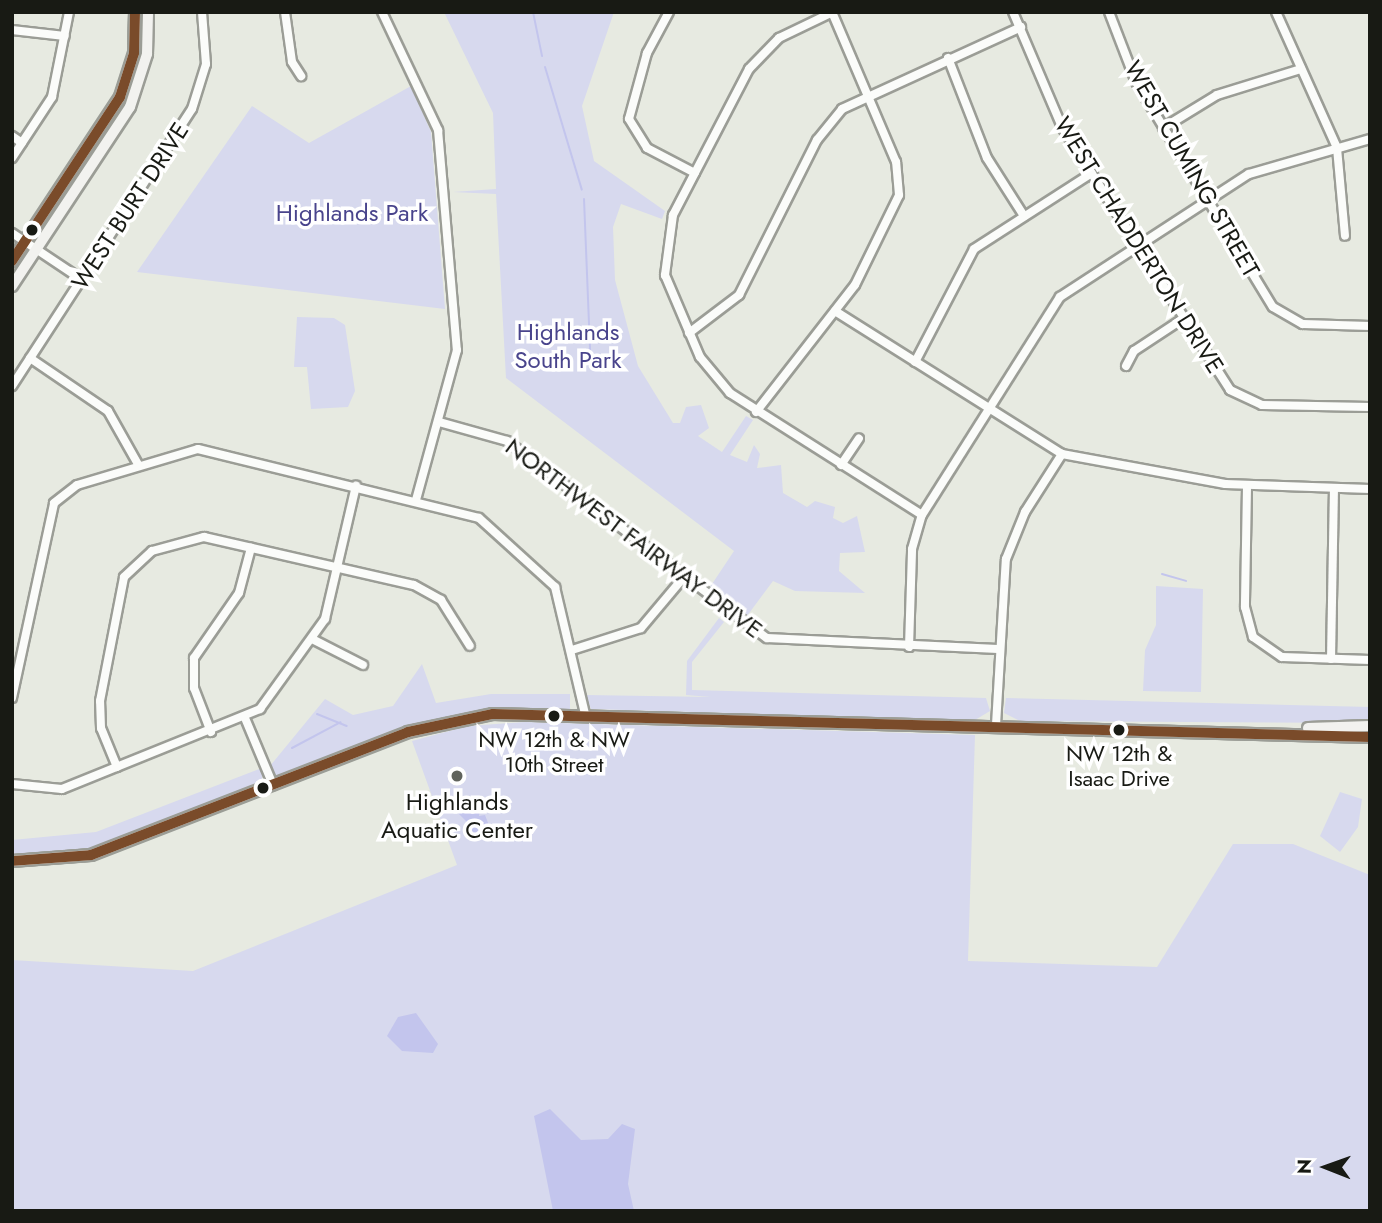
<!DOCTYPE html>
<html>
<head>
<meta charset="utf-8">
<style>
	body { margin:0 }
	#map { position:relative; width:1382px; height:1223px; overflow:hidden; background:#e7eae1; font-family:Jost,sans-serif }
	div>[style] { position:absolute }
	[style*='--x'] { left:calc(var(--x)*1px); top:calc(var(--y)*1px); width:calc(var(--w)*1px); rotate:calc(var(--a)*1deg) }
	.green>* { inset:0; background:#d7d9ee }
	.water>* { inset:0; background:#c3c5ed }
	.stream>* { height:2px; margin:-1px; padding:0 1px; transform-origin:1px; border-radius:1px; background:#c3c5ed }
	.roads { filter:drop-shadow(2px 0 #9b9d96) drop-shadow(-2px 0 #9b9d96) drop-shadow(0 2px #9b9d96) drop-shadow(0 -2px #9b9d96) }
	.street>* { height:8px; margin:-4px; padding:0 4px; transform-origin:4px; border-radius:4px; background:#fbfcfa }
	.secondary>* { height:10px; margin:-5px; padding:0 5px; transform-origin:5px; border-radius:5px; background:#f2f2ef }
	.bus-1>* { height:10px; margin:-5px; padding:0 5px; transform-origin:5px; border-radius:5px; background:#7a4b2a }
	.dots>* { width:19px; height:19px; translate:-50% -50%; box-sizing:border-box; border:4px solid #fff; border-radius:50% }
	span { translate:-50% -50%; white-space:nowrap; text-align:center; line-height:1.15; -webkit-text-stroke:7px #fff; paint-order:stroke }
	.bus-label { font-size:22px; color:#181a14 }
	.street-label { font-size:24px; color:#181a14 }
	.park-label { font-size:24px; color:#49448c }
	.poi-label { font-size:24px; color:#181a14 }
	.frame { position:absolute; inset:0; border:14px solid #181a14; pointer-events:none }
	.north { position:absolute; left:1291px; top:1132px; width:70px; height:70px; -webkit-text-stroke:5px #fff; paint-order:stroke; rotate:271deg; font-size:19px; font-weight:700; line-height:28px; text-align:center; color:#181a14 }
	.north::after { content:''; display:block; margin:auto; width:24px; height:32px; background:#181a14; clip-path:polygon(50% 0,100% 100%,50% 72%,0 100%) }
</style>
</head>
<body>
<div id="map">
	<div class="green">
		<i style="clip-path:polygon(139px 12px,143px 54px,131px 94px,78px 178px,132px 79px)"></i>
		<i style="clip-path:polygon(444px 12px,614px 12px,582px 106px,594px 161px,665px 211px,662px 219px,621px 204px,613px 227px,615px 280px,638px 366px,673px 423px,680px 423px,686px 407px,701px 405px,709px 428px,698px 436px,722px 452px,746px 416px,753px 420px,730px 455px,747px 462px,754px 445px,760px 454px,757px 468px,781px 465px,783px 493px,807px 507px,815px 501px,835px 507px,833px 518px,843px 523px,857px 516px,865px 552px,840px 553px,839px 571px,865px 593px,795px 591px,773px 581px,747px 616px,710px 587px,734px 551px,506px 378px,496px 194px,453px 192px,496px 189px,493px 113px)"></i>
		<i style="clip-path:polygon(411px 86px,431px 132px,445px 309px,137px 272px,252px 106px,309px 143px)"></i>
		<i style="clip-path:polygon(297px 317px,334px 318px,345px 325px,355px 391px,348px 407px,311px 409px,307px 367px,294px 367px)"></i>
		<i style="clip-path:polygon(1156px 586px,1203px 589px,1201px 692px,1143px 691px,1145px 650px,1156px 625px)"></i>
		<i style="clip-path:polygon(719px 618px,724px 622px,692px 662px,692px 690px,986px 698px,990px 711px,975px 720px,591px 709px,586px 695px,711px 697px,686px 695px,687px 661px)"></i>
		<i style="clip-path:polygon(422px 664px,436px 703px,491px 694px,570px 694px,570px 710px,447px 717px,280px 777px,273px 773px,270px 766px,325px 699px,353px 715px,393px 706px)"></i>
		<i style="clip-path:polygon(1006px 698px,1370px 707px,1370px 723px,1020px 721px,1004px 713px)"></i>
		<i style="clip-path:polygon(525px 722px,975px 735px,968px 961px,1157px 967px,1233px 844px,1293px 844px,1370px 875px,1370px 1211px,12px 1211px,12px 960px,193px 971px,457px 865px,412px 741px,468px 726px)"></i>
		<i style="clip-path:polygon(262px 768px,262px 784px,87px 851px,12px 856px,12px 840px,96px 832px)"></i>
		<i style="clip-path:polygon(1340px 792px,1362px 799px,1358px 827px,1340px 852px,1320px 836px)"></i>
	</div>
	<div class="water">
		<i style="clip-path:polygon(482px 797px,479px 816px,485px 815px,490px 828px,466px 837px,466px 821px,455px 810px)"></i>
		<i style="clip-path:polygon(416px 1013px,438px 1044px,433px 1053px,402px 1051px,387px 1036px,398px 1017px)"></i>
		<i style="clip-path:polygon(550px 1109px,581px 1140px,608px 1139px,622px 1124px,635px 1129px,628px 1184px,634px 1211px,553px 1211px,534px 1116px)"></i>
	</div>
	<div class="stream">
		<i style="--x:533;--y:12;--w:45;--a:78.4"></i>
		<i style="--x:545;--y:67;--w:128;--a:73.3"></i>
		<i style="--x:584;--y:199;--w:151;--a:87.7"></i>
		<i style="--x:1162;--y:574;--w:25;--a:16"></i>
		<i style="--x:317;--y:714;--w:32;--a:22"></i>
		<i style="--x:292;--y:748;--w:55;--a:-28"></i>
	</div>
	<div class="roads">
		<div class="street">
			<i style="--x:285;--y:12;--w:50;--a:82"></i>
			<i style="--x:292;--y:62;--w:17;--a:57"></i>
			<i style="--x:382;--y:12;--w:131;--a:64.6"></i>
			<i style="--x:438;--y:130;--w:221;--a:85.1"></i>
			<i style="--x:457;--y:350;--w:156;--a:105.3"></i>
			<i style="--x:669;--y:12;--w:47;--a:118.2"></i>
			<i style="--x:647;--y:53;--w:68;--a:105.3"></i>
			<i style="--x:629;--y:119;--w:34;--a:58"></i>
			<i style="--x:647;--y:148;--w:54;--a:27.5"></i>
			<i style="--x:833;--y:12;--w:60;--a:154.3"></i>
			<i style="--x:779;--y:38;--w:43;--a:134.1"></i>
			<i style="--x:749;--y:69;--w:165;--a:117.5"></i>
			<i style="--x:673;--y:215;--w:61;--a:97.6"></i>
			<i style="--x:665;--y:275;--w:89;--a:66.9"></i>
			<i style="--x:700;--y:357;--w:47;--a:50.2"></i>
			<i style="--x:730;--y:393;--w:227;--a:32.4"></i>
			<i style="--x:1013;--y:12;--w:125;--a:66.9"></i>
			<i style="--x:1062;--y:127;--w:312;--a:57.4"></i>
			<i style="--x:1230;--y:390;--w:35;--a:25"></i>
			<i style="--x:1262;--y:405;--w:108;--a:1.1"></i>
			<i style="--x:1109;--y:12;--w:75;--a:68.9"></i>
			<i style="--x:1136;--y:82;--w:263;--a:58.7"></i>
			<i style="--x:1273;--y:307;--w:34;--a:30"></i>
			<i style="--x:1303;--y:324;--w:67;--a:1.7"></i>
			<i style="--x:1276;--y:12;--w:149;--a:65.8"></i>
			<i style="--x:1337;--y:148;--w:88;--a:84.8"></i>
			<i style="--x:12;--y:30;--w:53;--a:6.5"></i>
			<i style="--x:948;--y:58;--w:107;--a:68.7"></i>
			<i style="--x:987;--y:158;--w:69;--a:57.5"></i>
			<i style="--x:1163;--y:128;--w:63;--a:-31.4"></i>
			<i style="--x:1217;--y:95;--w:88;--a:-17.2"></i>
			<i style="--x:12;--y:136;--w:12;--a:35"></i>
			<i style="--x:12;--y:158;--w:73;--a:-56.7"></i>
			<i style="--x:52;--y:97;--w:87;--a:-78.7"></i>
			<i style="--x:12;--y:233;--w:83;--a:33.7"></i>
			<i style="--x:835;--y:311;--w:268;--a:32.2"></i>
			<i style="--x:1062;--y:454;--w:166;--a:10.4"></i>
			<i style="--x:1225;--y:484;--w:145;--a:2"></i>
			<i style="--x:689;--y:333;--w:63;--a:-37.2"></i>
			<i style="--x:739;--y:295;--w:174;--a:-63.3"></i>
			<i style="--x:817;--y:140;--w:40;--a:-51"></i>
			<i style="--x:842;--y:109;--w:197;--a:-24.6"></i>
			<i style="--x:30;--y:358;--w:94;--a:34.2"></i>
			<i style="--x:108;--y:411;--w:63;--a:60.6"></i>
			<i style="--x:915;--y:362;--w:127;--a:-62.4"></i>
			<i style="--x:974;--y:249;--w:140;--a:-32.8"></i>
			<i style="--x:1126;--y:366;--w:17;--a:-62"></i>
			<i style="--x:1134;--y:351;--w:60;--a:-33.4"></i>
			<i style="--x:12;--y:386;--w:330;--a:-57"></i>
			<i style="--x:192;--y:109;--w:47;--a:-72.7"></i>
			<i style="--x:206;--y:64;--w:52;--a:-94.4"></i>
			<i style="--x:756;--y:412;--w:161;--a:-52.1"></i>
			<i style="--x:855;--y:285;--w:100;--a:-63.9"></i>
			<i style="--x:899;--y:195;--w:33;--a:-95"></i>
			<i style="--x:896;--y:162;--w:163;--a:-113.1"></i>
			<i style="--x:439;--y:422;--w:71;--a:15.6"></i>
			<i style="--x:507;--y:441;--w:326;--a:37.2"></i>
			<i style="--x:767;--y:638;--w:231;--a:2.7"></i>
			<i style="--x:841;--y:465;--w:32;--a:-56"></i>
			<i style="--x:1247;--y:487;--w:120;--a:91"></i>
			<i style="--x:1245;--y:607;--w:31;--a:75"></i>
			<i style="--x:1253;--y:637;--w:35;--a:35"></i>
			<i style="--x:1282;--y:657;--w:88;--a:2"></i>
			<i style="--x:314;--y:640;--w:55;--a:27"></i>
			<i style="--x:909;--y:647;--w:98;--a:-88.2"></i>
			<i style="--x:912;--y:549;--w:35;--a:-74"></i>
			<i style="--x:922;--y:515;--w:258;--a:-57.7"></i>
			<i style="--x:1060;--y:297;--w:225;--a:-33.1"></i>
			<i style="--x:1249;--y:174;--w:126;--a:-16.1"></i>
			<i style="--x:572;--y:650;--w:72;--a:-17.7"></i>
			<i style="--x:641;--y:628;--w:67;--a:-49.9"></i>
			<i style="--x:1331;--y:659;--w:171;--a:-89"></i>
			<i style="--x:12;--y:698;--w:199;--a:-77.8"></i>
			<i style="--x:54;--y:503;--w:29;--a:-38"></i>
			<i style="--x:77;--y:485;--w:126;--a:-16.6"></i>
			<i style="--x:198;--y:449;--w:289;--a:13.8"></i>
			<i style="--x:479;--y:518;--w:103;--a:42.2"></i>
			<i style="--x:555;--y:587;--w:130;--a:76.7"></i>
			<i style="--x:245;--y:718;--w:73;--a:67.3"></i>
			<i style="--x:996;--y:725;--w:166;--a:-86.6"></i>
			<i style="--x:1006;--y:559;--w:51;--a:-68"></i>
			<i style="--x:1025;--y:512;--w:69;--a:-57.5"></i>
			<i style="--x:211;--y:732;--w:47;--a:-111.1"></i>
			<i style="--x:194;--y:688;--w:30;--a:-90"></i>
			<i style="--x:194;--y:658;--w:79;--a:-55.3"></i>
			<i style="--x:239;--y:593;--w:47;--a:-75.1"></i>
			<i style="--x:117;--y:767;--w:42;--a:-112.3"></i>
			<i style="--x:101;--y:728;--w:27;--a:-92"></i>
			<i style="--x:100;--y:701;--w:126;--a:-79"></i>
			<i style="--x:124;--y:577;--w:38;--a:-43"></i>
			<i style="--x:152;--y:551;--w:54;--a:-15.1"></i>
			<i style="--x:204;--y:537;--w:215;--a:12.9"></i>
			<i style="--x:414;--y:585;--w:31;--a:29"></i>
			<i style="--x:441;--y:600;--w:54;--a:57.8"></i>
			<i style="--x:12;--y:784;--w:50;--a:5.7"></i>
			<i style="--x:62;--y:789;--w:214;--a:-22"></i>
			<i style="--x:260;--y:709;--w:111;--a:-54.2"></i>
			<i style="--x:325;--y:619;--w:137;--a:-76.9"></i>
		</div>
		<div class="secondary">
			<i style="--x:12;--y:261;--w:196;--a:-56.6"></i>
			<i style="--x:120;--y:97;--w:46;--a:-72.3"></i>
			<i style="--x:134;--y:53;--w:41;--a:-88.6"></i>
			<i style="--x:12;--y:286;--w:214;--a:-56.6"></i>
			<i style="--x:130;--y:107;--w:56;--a:-72.2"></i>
			<i style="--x:147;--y:54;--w:42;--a:-88.6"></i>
			<i style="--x:1308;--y:728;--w:62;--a:-1.8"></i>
			<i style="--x:12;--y:861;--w:79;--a:-4.3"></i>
			<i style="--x:91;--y:855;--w:340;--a:-21.2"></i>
			<i style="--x:408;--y:732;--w:87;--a:-12"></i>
			<i style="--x:493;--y:714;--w:877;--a:1.5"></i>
		</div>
	</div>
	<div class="bus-1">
		<i style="--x:12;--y:261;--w:196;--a:-56.6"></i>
		<i style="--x:120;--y:97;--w:46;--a:-72.3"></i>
		<i style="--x:134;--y:53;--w:41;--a:-88.6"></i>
		<i style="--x:12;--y:861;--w:79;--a:-4.3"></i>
		<i style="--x:91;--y:855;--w:340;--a:-21.2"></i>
		<i style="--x:408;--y:732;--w:87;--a:-12"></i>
		<i style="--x:493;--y:714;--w:877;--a:1.5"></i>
	</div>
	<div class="dots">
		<i style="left:32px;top:230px;background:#181a14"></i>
		<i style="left:554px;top:716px;background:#181a14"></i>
		<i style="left:1119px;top:730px;background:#181a14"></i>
		<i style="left:457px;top:776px;background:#60635c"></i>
		<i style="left:263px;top:788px;background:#181a14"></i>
	</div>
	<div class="bus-label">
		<span style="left:554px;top:752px">NW 12th &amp; NW<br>10th Street</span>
		<span style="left:1119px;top:766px">NW 12th &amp;<br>Isaac Drive</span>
	</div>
	<div class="street-label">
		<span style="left:1192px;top:169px;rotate:60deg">WEST CUMING STREET</span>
		<span style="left:130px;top:206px;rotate:-57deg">WEST BURT DRIVE</span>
		<span style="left:1139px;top:245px;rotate:58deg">WEST CHADDERTON DRIVE</span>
		<span style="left:634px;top:538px;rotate:37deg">NORTHWEST FAIRWAY DRIVE</span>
	</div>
	<div class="park-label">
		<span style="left:352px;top:213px">Highlands Park</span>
		<span style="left:568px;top:346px">Highlands<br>South Park</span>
	</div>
	<div class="poi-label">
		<span style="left:457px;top:816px">Highlands<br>Aquatic Center</span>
	</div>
	<div class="frame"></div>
	<div class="north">N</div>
</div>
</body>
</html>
